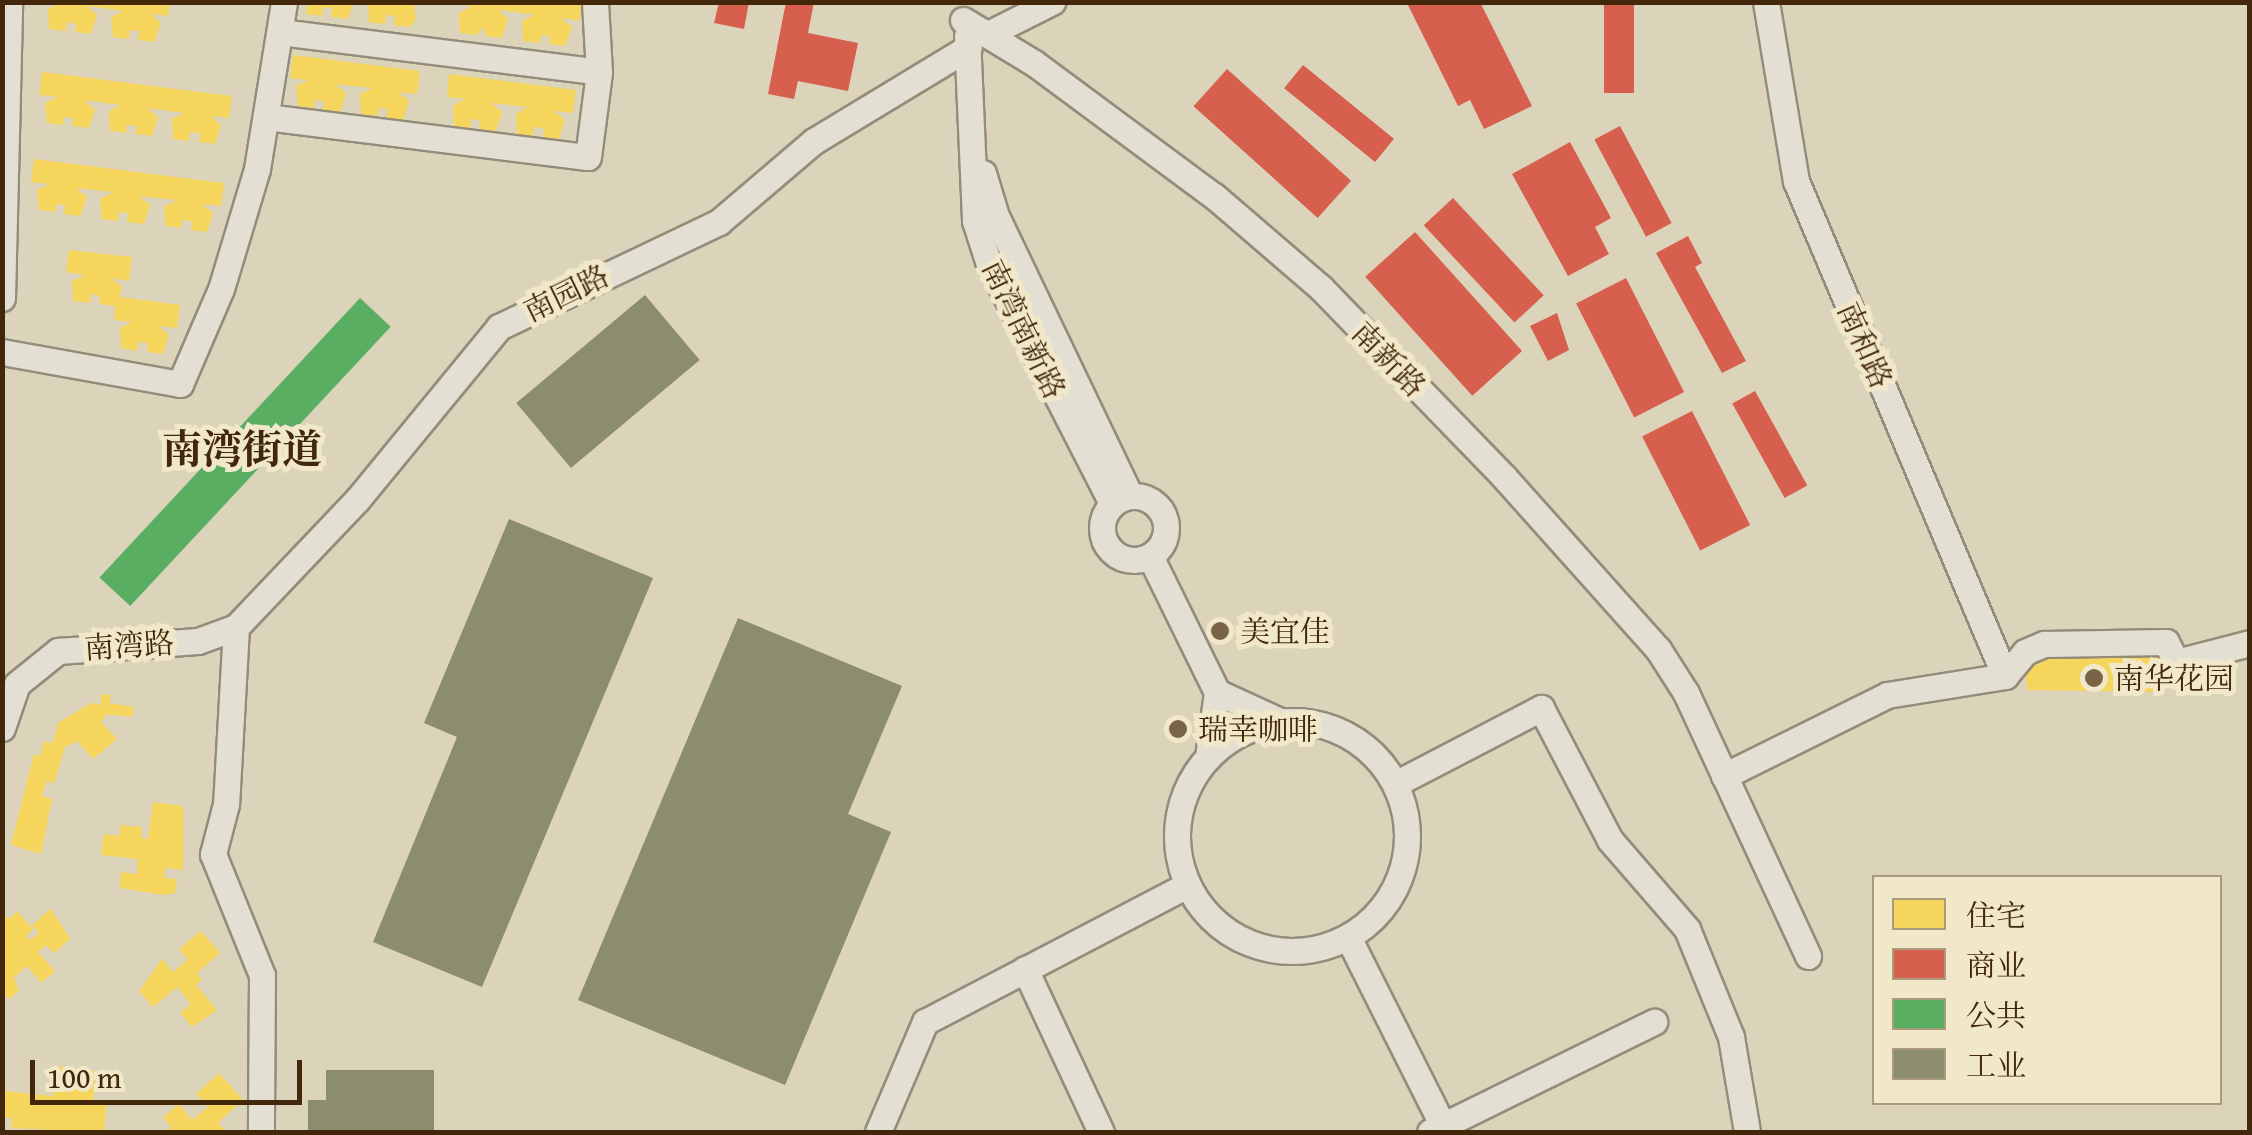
<!DOCTYPE html>
<html>
<head>
<meta charset="utf-8">
<style>
	body { margin:0 }
	#map { position:relative; width:2252px; height:1135px; overflow:hidden; background:#dcd4ba; font-family:"Gentium Book Plus","Noto Serif SC",serif }
	div>[style] { position:absolute }
	[style*='--x'] { left:calc(var(--x)*1px); top:calc(var(--y)*1px); width:calc(var(--w)*1px); rotate:calc(var(--a)*1deg) }
	.homes>* { inset:0; background:#f6d55c }
	.shops>* { inset:0; background:#d6604d; transform-origin:0 0 }
	.public>* { inset:0; background:#5aae61; transform-origin:0 0 }
	.industry>* { inset:0; background:#8c8c6e; transform-origin:0 0 }
	.roads { filter:drop-shadow(2px 0 #948c7a) drop-shadow(-2px 0 #948c7a) drop-shadow(0 2px #948c7a) drop-shadow(0 -2px #948c7a) }
	.minor>* { height:25px; margin:-12.5px; padding:0 12.5px; transform-origin:12.5px; border-radius:12.5px; background:#e3dfd3 }
	.minor>.ring { margin:-12.5px; padding:0; box-sizing:content-box; background:none; border:25px solid #e3dfd3; border-radius:50% }
	.dots>* { width:28px; height:28px; translate:-50% -50%; box-sizing:border-box; border:5px solid #f1e8ca; border-radius:50% }
	span { translate:-50% -50%; white-space:nowrap; text-align:center; line-height:1.15; -webkit-text-stroke:10px #f1e8ca; paint-order:stroke }
	.street-label { font-size:30px; color:#43270b }
	.poi-label { font-size:30px; color:#43270b }
	.left { translate:0 -50%; text-align:left }
	.district-label { font-size:40px; color:#43270b; font-weight:700 }
	.frame { position:absolute; inset:0; border:5px solid #43270b; pointer-events:none }
	.legend { position:absolute; left:1872px; top:875px; width:350px; height:230px; box-sizing:border-box; background:#f1e8ca; border:2px solid #ab9b7e; margin:0; padding:12px 18px; list-style:none; font-size:30px; color:#43270b }
	.legend li { display:flex; align-items:center; gap:20px; height:50px }
	.legend b { width:50px; border:2px solid #ab9b7e }
	.scale { position:absolute; left:30px; top:1060px; width:272px; height:45px; box-sizing:border-box; border:5px solid #43270b; border-top:0; padding-left:12px; font-size:30px; line-height:35px; white-space:nowrap; color:#43270b; -webkit-text-stroke:8px #f1e8ca; paint-order:stroke }
</style>
</head>
<body>
<div id="map">
	<div class="homes">
		<i style="clip-path:polygon(61px 2px,170px 2px,168px 16px,150px 14px,161px 23px,154px 42px,138px 40px,139px 31px,130px 30px,129px 39px,113px 37px,111px 17px,124px 11px,87px 6px,97px 15px,91px 34px,75px 32px,76px 24px,67px 22px,66px 31px,49px 29px,48px 9px)"></i>
		<i style="clip-path:polygon(307px 2px,354px 2px,348px 19px,331px 17px,332px 8px,323px 7px,322px 16px,306px 14px)"></i>
		<i style="clip-path:polygon(368px 2px,414px 5px,416px 18px,411px 27px,394px 25px,395px 16px,386px 15px,385px 24px,369px 22px)"></i>
		<i style="clip-path:polygon(455px 2px,582px 2px,579px 21px,561px 18px,572px 27px,565px 46px,549px 44px,550px 36px,541px 35px,540px 43px,523px 41px,522px 21px,535px 15px,498px 10px,508px 19px,502px 38px,486px 36px,482px 27px,477px 35px,460px 33px,459px 13px,471px 7px)"></i>
		<i style="clip-path:polygon(293px 55px,420px 71px,417px 94px,398px 92px,409px 101px,403px 120px,386px 118px,388px 109px,378px 108px,377px 116px,361px 114px,360px 94px,372px 88px,335px 84px,346px 93px,340px 112px,323px 110px,324px 101px,315px 100px,314px 108px,298px 106px,296px 86px,309px 80px,290px 78px)"></i>
		<i style="clip-path:polygon(42px 72px,232px 96px,229px 118px,211px 116px,221px 125px,215px 144px,199px 142px,200px 133px,190px 132px,189px 141px,173px 139px,172px 119px,184px 113px,147px 108px,158px 117px,152px 136px,135px 134px,137px 126px,127px 125px,126px 133px,110px 131px,109px 111px,121px 105px,84px 100px,95px 110px,89px 128px,72px 126px,73px 118px,64px 117px,63px 125px,47px 123px,45px 103px,58px 97px,39px 95px)"></i>
		<i style="clip-path:polygon(449px 74px,576px 90px,573px 113px,554px 111px,565px 120px,559px 139px,543px 137px,544px 128px,534px 127px,533px 136px,517px 134px,516px 114px,528px 107px,491px 103px,502px 112px,496px 131px,479px 129px,480px 120px,471px 119px,470px 128px,454px 126px,453px 106px,465px 99px,447px 97px)"></i>
		<i style="clip-path:polygon(34px 159px,224px 183px,221px 206px,202px 204px,213px 213px,207px 232px,191px 230px,192px 221px,182px 220px,181px 228px,165px 226px,164px 207px,176px 200px,139px 196px,150px 205px,144px 224px,127px 222px,128px 213px,119px 212px,118px 221px,102px 219px,100px 199px,113px 192px,76px 188px,87px 197px,80px 216px,64px 214px,65px 205px,56px 204px,55px 212px,39px 210px,37px 190px,50px 184px,31px 182px)"></i>
		<i style="clip-path:polygon(69px 250px,132px 257px,129px 281px,111px 278px,122px 287px,120px 297px,180px 305px,177px 328px,158px 326px,169px 335px,163px 354px,147px 352px,148px 343px,138px 342px,137px 351px,121px 348px,120px 328px,132px 322px,114px 320px,115px 306px,99px 304px,100px 296px,91px 294px,90px 303px,73px 301px,72px 281px,85px 275px,66px 272px)"></i>
		<i style="clip-path:polygon(2166px 648px,2162px 692px,2028px 690px,2024px 667px,2048px 650px)"></i>
		<i style="clip-path:polygon(110px 694px,110px 703px,134px 707px,132px 717px,107px 714px,101px 722px,117px 739px,93px 759px,77px 741px,65px 747px,54px 784px,47px 780px,42px 796px,52px 799px,41px 854px,11px 845px,34px 754px,40px 756px,44px 741px,53px 743px,58px 723px,91px 703px,101px 705px,101px 695px)"></i>
		<i style="clip-path:polygon(153px 802px,183px 806px,183px 870px,165px 868px,164px 878px,177px 879px,175px 893px,163px 895px,120px 888px,121px 872px,137px 874px,138px 859px,101px 855px,104px 834px,119px 836px,121px 825px,142px 827px,141px 838px,148px 839px)"></i>
		<i style="clip-path:polygon(51px 909px,70px 939px,54px 953px,46px 945px,38px 952px,55px 971px,41px 983px,27px 966px,14px 977px,19px 991px,9px 999px,2px 992px,2px 912px,9px 919px,17px 911px,33px 929px,26px 936px,30px 940px,39px 933px,32px 925px)"></i>
		<i style="clip-path:polygon(201px 931px,220px 953px,197px 973px,202px 980px,196px 985px,217px 1010px,192px 1027px,180px 1013px,191px 1004px,177px 987px,153px 1007px,139px 991px,162px 959px,173px 972px,188px 959px,179px 949px)"></i>
		<i style="clip-path:polygon(56px 1066px,96px 1071px,93px 1100px,107px 1102px,104px 1132px,11px 1128px,12px 1118px,2px 1117px,5px 1091px,53px 1096px)"></i>
		<i style="clip-path:polygon(219px 1073px,243px 1100px,218px 1123px,227px 1132px,164px 1132px,171px 1127px,163px 1117px,179px 1104px,192px 1120px,208px 1107px,196px 1094px)"></i>
	</div>
	<div class="shops">
		<i style="clip-path:polygon(719px 2px,749px 2px,744px 29px,714px 23px)"></i>
		<i style="clip-path:polygon(786px 2px,814px 2px,808px 33px,858px 43px,848px 91px,798px 81px,794px 99px,768px 94px)"></i>
		<i style="clip-path:polygon(1480px 2px,1532px 106px,1484px 129px,1470px 100px,1458px 106px,1408px 5px)"></i>
		<i style="left:1604px;top:2px;width:30px;height:91px"></i>
		<i style="left:1303px;top:65px;width:117px;height:30px;rotate:39deg"></i>
		<i style="left:1227px;top:69px;width:167px;height:50px;rotate:42deg"></i>
		<i style="left:1620px;top:126px;width:110px;height:29px;rotate:62deg"></i>
		<i style="clip-path:polygon(1570px 142px,1611px 218px,1595px 227px,1609px 254px,1568px 276px,1512px 174px)"></i>
		<i style="left:1453px;top:198px;width:133px;height:40px;rotate:47deg"></i>
		<i style="left:1415px;top:232px;width:160px;height:67px;rotate:48deg"></i>
		<i style="clip-path:polygon(1688px 236px,1702px 263px,1695px 267px,1746px 361px,1722px 373px,1656px 253px)"></i>
		<i style="left:1626px;top:278px;width:128px;height:56px;rotate:63deg"></i>
		<i style="clip-path:polygon(1557px 313px,1569px 350px,1548px 361px,1530px 326px)"></i>
		<i style="left:1755px;top:391px;width:108px;height:26px;rotate:61deg"></i>
		<i style="left:1692px;top:411px;width:128px;height:56px;rotate:63deg"></i>
	</div>
	<div class="public">
		<i style="left:360px;top:298px;width:42px;height:382px;rotate:43deg"></i>
	</div>
	<div class="industry">
		<i style="left:645px;top:295px;width:85px;height:168px;rotate:50deg"></i>
		<i style="clip-path:polygon(509px 519px,653px 578px,482px 987px,373px 942px,457px 737px,424px 723px)"></i>
		<i style="clip-path:polygon(738px 618px,902px 686px,848px 814px,891px 832px,785px 1085px,578px 1000px)"></i>
		<i style="clip-path:polygon(326px 1070px,434px 1070px,434px 1132px,308px 1132px,308px 1100px,326px 1100px)"></i>
	</div>
	<div class="roads">
		<div class="minor">
			<i style="--x:1766;--y:2;--w:181;--a:80.5"></i>
			<i style="--x:1796;--y:181;--w:537;--a:67.11"></i>
			<i style="--x:963;--y:20;--w:83;--a:31.2"></i>
			<i style="--x:1034;--y:63;--w:224;--a:36.5"></i>
			<i style="--x:1214;--y:196;--w:141;--a:40.7"></i>
			<i style="--x:1321;--y:288;--w:263;--a:45.9"></i>
			<i style="--x:1504;--y:477;--w:231;--a:48.2"></i>
			<i style="--x:1658;--y:649;--w:52;--a:57.5"></i>
			<i style="--x:1686;--y:693;--w:290;--a:65.1"></i>
			<i style="--x:280;--y:32;--w:321;--a:7.1"></i>
			<i style="--x:988;--y:34;--w:72;--a:-26.6"></i>
			<i style="--x:967;--y:36;--w:185;--a:87.5"></i>
			<i style="--x:975;--y:221;--w:42;--a:72"></i>
			<i style="--x:988;--y:261;--w:272;--a:62.9"></i>
			<i style="--x:266;--y:117;--w:324;--a:7.1"></i>
			<i style="--x:588;--y:157;--w:86;--a:-82.6"></i>
			<i style="--x:599;--y:72;--w:70;--a:-93.3"></i>
			<i style="--x:983;--y:173;--w:45;--a:73.2"></i>
			<i style="--x:996;--y:216;--w:310;--a:64.4"></i>
			<i style="--x:2;--y:298;--w:296;--a:-88.6"></i>
			<i style="--x:2;--y:352;--w:181;--a:10.2"></i>
			<i style="--x:180;--y:384;--w:103;--a:-66.7"></i>
			<i style="--x:221;--y:289;--w:125;--a:-73.3"></i>
			<i style="--x:257;--y:169;--w:169;--a:-80.8"></i>
			<i class="ring" style="left:1102px;top:496px;width:39px;height:39px"></i>
			<i style="--x:1150;--y:556;--w:152;--a:63.8"></i>
			<i style="--x:1217;--y:692;--w:66;--a:97.9"></i>
			<i style="--x:236;--y:627;--w:177;--a:93.2"></i>
			<i style="--x:226;--y:804;--w:52;--a:104.6"></i>
			<i style="--x:213;--y:854;--w:131;--a:68"></i>
			<i style="--x:262;--y:975;--w:157;--a:90.4"></i>
			<i style="--x:1217;--y:692;--w:69;--a:24.7"></i>
			<i class="ring" style="left:1177px;top:721px;width:205px;height:205px"></i>
			<i style="--x:2;--y:728;--w:46;--a:-71.2"></i>
			<i style="--x:17;--y:684;--w:53;--a:-38.8"></i>
			<i style="--x:58;--y:651;--w:140;--a:-4.1"></i>
			<i style="--x:198;--y:641;--w:40;--a:-20.2"></i>
			<i style="--x:236;--y:627;--w:175;--a:-46.4"></i>
			<i style="--x:357;--y:500;--w:224;--a:-50.6"></i>
			<i style="--x:499;--y:327;--w:244;--a:-25.5"></i>
			<i style="--x:719;--y:222;--w:125;--a:-40.5"></i>
			<i style="--x:814;--y:141;--w:181;--a:-31.2"></i>
			<i style="--x:1724;--y:776;--w:182;--a:-26.4"></i>
			<i style="--x:1887;--y:695;--w:120;--a:-9.1"></i>
			<i style="--x:2005;--y:676;--w:31;--a:-50"></i>
			<i style="--x:2025;--y:652;--w:21;--a:-23"></i>
			<i style="--x:2044;--y:644;--w:122;--a:-0.9"></i>
			<i style="--x:2166;--y:642;--w:22;--a:63"></i>
			<i style="--x:2176;--y:662;--w:76;--a:-14.4"></i>
			<i style="--x:1395;--y:784;--w:165;--a:-27.5"></i>
			<i style="--x:1541;--y:708;--w:149;--a:62.4"></i>
			<i style="--x:1610;--y:840;--w:118;--a:49.1"></i>
			<i style="--x:1687;--y:929;--w:117;--a:67.8"></i>
			<i style="--x:1731;--y:1037;--w:96;--a:80.4"></i>
			<i style="--x:1348;--y:937;--w:212;--a:63.3"></i>
			<i style="--x:1025;--y:969;--w:180;--a:65"></i>
			<i style="--x:878;--y:1132;--w:120;--a:-66.9"></i>
			<i style="--x:925;--y:1022;--w:296;--a:-27.6"></i>
			<i style="--x:1430;--y:1132;--w:250;--a:-26.2"></i>
		</div>
	</div>
	<div class="dots">
		<i style="left:1220px;top:631px;background:#796448"></i>
		<i style="left:2094px;top:678px;background:#796448"></i>
		<i style="left:1178px;top:729px;background:#796448"></i>
	</div>
	<div class="street-label">
		<span style="left:566px;top:293px;rotate:-26deg">南园路</span>
		<span style="left:1024px;top:329px;rotate:64deg">南湾南新路</span>
		<span style="left:1865px;top:345px;rotate:66deg">南和路</span>
		<span style="left:1389px;top:359px;rotate:46deg">南新路</span>
		<span style="left:129px;top:645px;rotate:-4deg">南湾路</span>
	</div>
	<div class="poi-label">
		<span class="left" style="left:1240px;top:631px">美宜佳</span>
		<span class="left" style="left:2114px;top:678px">南华花园</span>
		<span class="left" style="left:1198px;top:729px">瑞幸咖啡</span>
	</div>
	<div class="district-label">
		<span style="left:242px;top:449px">南湾街道</span>
	</div>
	<div class="frame"></div>
	<ul class="legend">
	<li><b style="height:28px;background:#f6d55c"></b>住宅</li>
	<li><b style="height:28px;background:#d6604d"></b>商业</li>
	<li><b style="height:28px;background:#5aae61"></b>公共</li>
	<li><b style="height:28px;background:#8c8c6e"></b>工业</li>
	</ul>
	<div class="scale">100 m</div>
</div>
</body>
</html>
